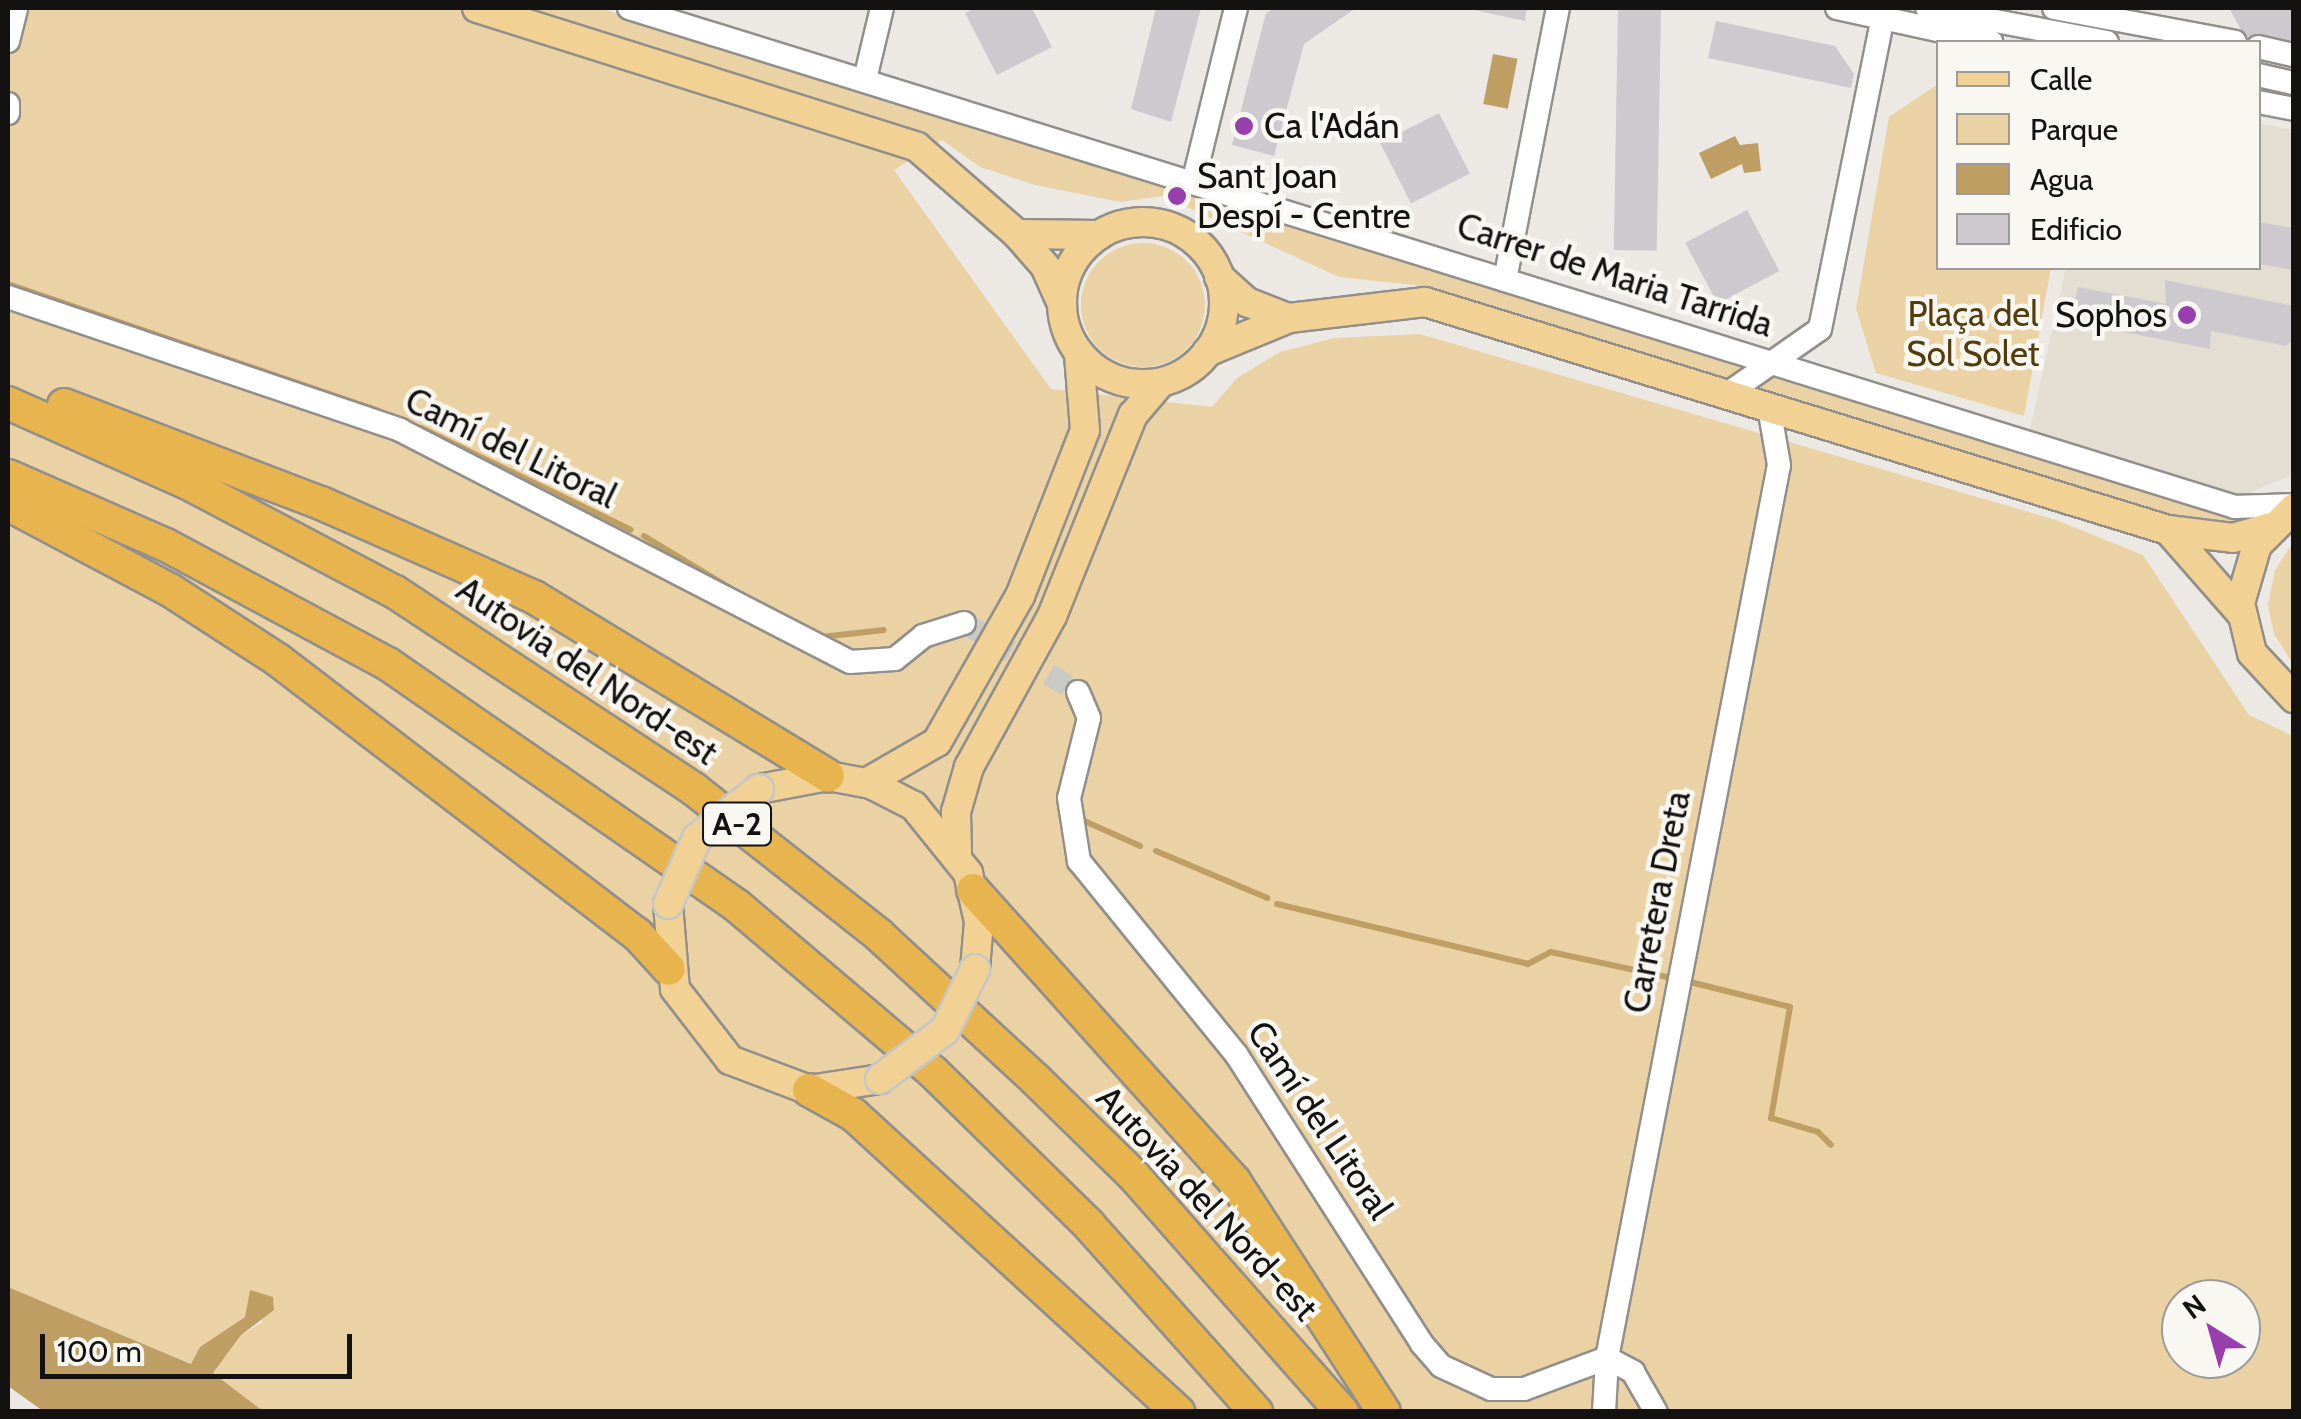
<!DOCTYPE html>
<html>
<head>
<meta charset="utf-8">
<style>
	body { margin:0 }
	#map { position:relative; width:2301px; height:1419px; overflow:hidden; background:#ece9e4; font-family:Cabin,sans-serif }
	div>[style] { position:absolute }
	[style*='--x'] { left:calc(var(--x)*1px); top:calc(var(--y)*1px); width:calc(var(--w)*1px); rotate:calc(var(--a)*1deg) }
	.built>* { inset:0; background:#e4ded2 }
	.green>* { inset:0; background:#ead2a5 }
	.round { border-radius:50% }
	.water>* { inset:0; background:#be9e63; transform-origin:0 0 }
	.stream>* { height:6px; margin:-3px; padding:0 3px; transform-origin:3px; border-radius:3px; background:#be9e63 }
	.building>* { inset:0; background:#cdc9ce; transform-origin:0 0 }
	.minor-tunnel>* { height:22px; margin-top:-11px; transform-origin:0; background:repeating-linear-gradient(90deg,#cbc9c4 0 22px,transparent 0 33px) }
	.roads { filter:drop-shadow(2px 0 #928f8b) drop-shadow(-2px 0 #928f8b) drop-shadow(0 2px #928f8b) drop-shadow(0 -2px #928f8b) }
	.minor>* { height:22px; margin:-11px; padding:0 11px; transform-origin:11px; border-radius:11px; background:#fff }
	.major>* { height:28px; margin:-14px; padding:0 14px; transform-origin:14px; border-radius:14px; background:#f1d294 }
	.major>.ring { margin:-14px; padding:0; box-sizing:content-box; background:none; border:28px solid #f1d294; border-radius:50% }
	.highway>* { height:32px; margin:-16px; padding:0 16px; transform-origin:16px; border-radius:16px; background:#e7b44d }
	.bridges { filter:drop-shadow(2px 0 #c6c6c6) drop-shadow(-2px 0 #c6c6c6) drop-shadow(0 2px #c6c6c6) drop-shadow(0 -2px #c6c6c6) }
	.major-bridge>* { height:28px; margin:-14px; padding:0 14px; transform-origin:14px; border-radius:14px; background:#f1d294 }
	.dots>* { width:28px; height:28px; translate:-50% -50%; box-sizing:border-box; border:5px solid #f9f7f2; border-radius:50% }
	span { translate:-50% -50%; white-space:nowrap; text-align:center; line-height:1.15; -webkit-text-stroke:9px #f9f7f2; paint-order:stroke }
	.shield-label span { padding:2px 8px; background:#f9f7f2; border:2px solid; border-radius:8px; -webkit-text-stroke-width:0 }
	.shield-label { font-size:32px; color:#131211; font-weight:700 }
	.poi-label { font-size:35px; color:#131211 }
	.left { translate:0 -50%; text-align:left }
	.right { translate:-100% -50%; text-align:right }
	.street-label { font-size:35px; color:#131211 }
	.park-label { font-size:35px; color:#533c0c }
	.frame { position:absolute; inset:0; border:10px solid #131211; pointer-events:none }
	.legend { position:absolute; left:1936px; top:40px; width:325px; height:230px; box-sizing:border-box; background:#f9f7f2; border:2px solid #9d9b98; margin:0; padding:12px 18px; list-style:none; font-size:30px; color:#131211 }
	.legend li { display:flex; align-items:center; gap:20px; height:50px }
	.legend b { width:50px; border:2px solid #9d9b98 }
	.north { position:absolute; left:2161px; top:1279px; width:100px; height:100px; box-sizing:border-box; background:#f9f7f2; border:2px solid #9d9b98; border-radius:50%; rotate:323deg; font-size:28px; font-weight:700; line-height:40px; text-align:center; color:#131211 }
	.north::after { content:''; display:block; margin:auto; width:35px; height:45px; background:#9740ad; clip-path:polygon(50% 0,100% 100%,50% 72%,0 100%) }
	.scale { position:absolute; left:40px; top:1334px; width:312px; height:45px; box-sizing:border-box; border:5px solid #131211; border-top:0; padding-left:12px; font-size:30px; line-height:35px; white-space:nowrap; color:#131211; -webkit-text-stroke:8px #f9f7f2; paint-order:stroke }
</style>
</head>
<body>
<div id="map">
	<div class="built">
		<i style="clip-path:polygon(2259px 123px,2293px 130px,2293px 475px,2253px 491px,2243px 517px,2024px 455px,2066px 268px,2258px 268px)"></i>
	</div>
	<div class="green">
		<i style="clip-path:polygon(evenodd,8px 8px,599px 8px,2243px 517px,2221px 529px,1432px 287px,1339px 277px,1163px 196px,1120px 202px,1035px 185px,980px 167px,942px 140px,894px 170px,1051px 389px,1212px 407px,1237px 378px,1280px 352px,1334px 338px,1420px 334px,2056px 520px,2143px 555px,2249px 715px,2293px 736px,2293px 1411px,263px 1411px,213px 1373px,241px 1335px,263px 1322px,250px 1290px,245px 1317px,200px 1347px,192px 1364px,8px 1287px,8px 8px,2181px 1299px,2241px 1299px,2241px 1359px,2181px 1359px,2181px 1299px)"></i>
		<i style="clip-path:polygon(1938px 84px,1938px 268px,2051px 268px,2024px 416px,1876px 373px,1856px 309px,1889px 117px)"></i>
		<i class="round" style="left:1081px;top:243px;width:124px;height:124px"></i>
		<i style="clip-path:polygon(2293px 543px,2293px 664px,2274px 634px,2268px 605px,2275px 570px)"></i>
	</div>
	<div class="water">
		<i style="left:1493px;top:54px;width:25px;height:51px;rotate:11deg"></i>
		<i style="clip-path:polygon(1735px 136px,1740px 145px,1758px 143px,1761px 171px,1744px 173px,1742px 164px,1711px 179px,1699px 153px)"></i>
		<i style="clip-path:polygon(8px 1287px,191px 1364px,200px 1347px,245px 1317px,250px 1290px,273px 1297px,274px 1310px,241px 1335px,213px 1373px,263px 1411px,43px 1411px,8px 1386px)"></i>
	</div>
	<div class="stream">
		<i style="--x:8;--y:284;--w:390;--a:18.9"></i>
		<i style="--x:421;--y:428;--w:233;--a:25.9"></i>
		<i style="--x:644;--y:536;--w:103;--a:31.1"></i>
		<i style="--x:821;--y:637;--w:63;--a:-6.3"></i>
		<i style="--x:1080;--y:819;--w:66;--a:24.2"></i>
		<i style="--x:1156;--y:851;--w:121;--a:22.9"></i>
		<i style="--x:1277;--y:904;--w:258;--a:13.4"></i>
		<i style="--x:1528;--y:964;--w:26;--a:-28"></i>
		<i style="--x:1551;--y:952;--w:119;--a:12.2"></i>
		<i style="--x:1686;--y:981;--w:107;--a:14"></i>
		<i style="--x:1790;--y:1007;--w:113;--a:99.7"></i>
		<i style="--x:1771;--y:1118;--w:49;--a:16.6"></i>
		<i style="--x:1818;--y:1132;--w:18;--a:45"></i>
	</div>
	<div class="building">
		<i style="clip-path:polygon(976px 8px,1032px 8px,1052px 47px,997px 75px,965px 13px)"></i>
		<i style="clip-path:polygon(1156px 8px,1201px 8px,1171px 122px,1131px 109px)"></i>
		<i style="clip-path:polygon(1275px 8px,1356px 8px,1304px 44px,1274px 156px,1232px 145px,1266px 13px)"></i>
		<i style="clip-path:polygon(1465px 8px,1527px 8px,1525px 21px)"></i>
		<i style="left:1618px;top:8px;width:43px;height:242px;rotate:1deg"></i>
		<i style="clip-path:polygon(2229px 8px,2294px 8px,2294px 45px,2244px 35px)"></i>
		<i style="clip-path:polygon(1716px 21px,1835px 46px,1854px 74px,1851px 88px,1708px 58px)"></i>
		<i style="left:1439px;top:113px;width:68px;height:66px;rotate:63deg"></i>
		<i style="left:1747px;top:210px;width:69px;height:70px;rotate:62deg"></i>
		<i style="clip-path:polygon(2258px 222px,2294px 228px,2294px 270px,2258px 264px)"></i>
		<i style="clip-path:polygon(2165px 280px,2294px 306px,2294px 338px,2286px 346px,2211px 331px,2210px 349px,2088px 325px,2090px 317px,2072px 313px,2078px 287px,2166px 304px)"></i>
	</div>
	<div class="minor-tunnel">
		<i style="--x:964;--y:623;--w:133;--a:31.2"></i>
	</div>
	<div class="roads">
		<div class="minor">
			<i style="--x:629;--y:8;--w:1682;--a:17.26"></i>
			<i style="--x:2235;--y:507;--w:59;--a:-1.9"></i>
			<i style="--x:1837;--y:8;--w:158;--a:12.4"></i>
			<i style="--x:1927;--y:8;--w:183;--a:10.7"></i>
			<i style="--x:2054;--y:8;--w:184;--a:10.6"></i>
			<i style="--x:8;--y:41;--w:34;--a:-76"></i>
			<i style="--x:2258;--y:47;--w:37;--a:13"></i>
			<i style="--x:866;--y:75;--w:69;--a:-76.6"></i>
			<i style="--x:2258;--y:75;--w:37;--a:13"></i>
			<i style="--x:2258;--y:102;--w:37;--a:11"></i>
			<i style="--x:8;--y:104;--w:9;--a:90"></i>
			<i style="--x:1194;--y:179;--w:176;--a:-76.2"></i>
			<i style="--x:1505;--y:280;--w:277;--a:-79"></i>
			<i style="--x:8;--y:297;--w:414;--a:18.7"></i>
			<i style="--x:400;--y:430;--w:506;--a:27.27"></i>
			<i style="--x:850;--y:662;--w:45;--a:-3.8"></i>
			<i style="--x:895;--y:659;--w:36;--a:-39"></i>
			<i style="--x:923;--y:636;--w:43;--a:-17.6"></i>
			<i style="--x:1727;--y:394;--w:113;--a:-35"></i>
			<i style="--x:1820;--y:329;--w:328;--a:-78.6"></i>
			<i style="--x:1078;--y:692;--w:28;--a:67"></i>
			<i style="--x:1089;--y:718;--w:82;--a:104"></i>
			<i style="--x:1069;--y:798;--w:64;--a:81"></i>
			<i style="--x:1079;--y:861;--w:249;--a:50.9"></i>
			<i style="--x:1236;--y:1054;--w:345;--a:57.3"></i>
			<i style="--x:1422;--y:1344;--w:29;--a:49"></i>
			<i style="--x:1441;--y:1366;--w:55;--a:24.7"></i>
			<i style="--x:1491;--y:1389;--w:33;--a:0"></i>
			<i style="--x:1524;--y:1389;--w:89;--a:-20.5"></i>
			<i style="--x:1607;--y:1358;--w:30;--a:28"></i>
			<i style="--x:1633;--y:1372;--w:46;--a:60.1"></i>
			<i style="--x:1604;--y:1412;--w:54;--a:-86.8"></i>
			<i style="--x:1607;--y:1358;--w:909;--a:-79.1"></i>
			<i style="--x:1779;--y:465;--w:59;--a:-99.8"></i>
		</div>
		<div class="major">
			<i style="--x:477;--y:8;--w:461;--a:17.5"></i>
			<i style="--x:917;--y:147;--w:133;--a:41"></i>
			<i style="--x:1017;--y:234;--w:43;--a:48.8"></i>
			<i style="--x:1045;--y:266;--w:42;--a:65.9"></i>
			<i class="ring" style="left:1062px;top:222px;width:134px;height:134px"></i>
			<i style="--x:1017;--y:234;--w:82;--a:0.7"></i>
			<i style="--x:1219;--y:277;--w:38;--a:42"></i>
			<i style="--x:1247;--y:302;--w:44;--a:21.3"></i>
			<i style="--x:1207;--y:352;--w:89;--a:-22.5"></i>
			<i style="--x:1289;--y:318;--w:137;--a:-6.7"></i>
			<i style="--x:1425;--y:302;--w:777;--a:17.06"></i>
			<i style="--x:2168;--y:530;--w:65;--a:7"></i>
			<i style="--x:2233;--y:538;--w:37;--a:-16"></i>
			<i style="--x:2294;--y:508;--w:52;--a:135"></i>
			<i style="--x:2257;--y:545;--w:60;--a:106.3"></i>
			<i style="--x:2240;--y:603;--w:51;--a:76.5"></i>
			<i style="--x:2252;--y:653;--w:62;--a:47"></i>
			<i style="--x:2168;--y:530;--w:111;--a:48.7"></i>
			<i style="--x:866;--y:783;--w:82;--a:-30"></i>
			<i style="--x:937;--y:742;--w:168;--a:-60.4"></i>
			<i style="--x:1020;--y:596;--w:178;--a:-68.6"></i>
			<i style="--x:1085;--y:430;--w:75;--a:-94.6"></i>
			<i style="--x:759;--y:789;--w:70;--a:-10.7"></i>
			<i style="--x:828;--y:776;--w:44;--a:10.5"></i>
			<i style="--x:871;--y:784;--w:48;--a:27.1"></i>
			<i style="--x:914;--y:806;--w:86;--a:51.1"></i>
			<i style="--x:968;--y:873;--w:50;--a:77.3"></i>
			<i style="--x:979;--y:922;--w:47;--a:94.9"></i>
			<i style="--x:957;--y:853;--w:41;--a:-91.4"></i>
			<i style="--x:956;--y:812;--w:47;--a:-73.9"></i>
			<i style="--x:969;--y:767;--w:172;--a:-61.2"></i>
			<i style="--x:1052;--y:616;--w:217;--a:-68.1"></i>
			<i style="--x:1133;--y:415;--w:42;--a:-49.8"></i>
			<i style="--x:668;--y:904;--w:85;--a:85.3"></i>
			<i style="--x:675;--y:989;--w:90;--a:52.2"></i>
			<i style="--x:730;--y:1060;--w:85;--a:20.8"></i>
			<i style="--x:809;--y:1090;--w:72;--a:-8.8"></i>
		</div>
		<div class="highway">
			<i style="--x:8;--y:403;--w:197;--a:24"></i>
			<i style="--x:188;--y:483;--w:234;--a:27.8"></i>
			<i style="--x:395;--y:592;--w:359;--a:33.4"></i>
			<i style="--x:695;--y:790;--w:234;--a:38.2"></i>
			<i style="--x:879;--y:935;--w:214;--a:42.7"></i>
			<i style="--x:1036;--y:1080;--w:137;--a:44.4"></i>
			<i style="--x:1134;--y:1176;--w:315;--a:48.6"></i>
			<i style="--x:64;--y:405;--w:275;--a:20.9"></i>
			<i style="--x:321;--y:503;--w:233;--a:23.8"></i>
			<i style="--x:534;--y:597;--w:344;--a:31.3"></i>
			<i style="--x:8;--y:476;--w:172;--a:23.6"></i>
			<i style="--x:166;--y:545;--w:252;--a:28.2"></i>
			<i style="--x:388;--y:664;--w:423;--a:34.7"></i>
			<i style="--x:736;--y:905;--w:260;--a:40.3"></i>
			<i style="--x:934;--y:1073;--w:217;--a:44.4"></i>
			<i style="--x:1089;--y:1225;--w:251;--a:48.2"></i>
			<i style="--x:8;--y:504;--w:183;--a:28"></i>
			<i style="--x:170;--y:590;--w:129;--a:32.9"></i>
			<i style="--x:278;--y:660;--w:452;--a:37.4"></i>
			<i style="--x:637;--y:934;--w:47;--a:47.6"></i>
			<i style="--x:973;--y:890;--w:391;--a:48.1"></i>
			<i style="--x:1234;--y:1181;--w:275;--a:57"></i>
			<i style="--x:809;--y:1090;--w:51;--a:29.1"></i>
			<i style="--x:854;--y:1115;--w:440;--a:42.5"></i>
		</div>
	</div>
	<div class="bridges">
		<div class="major-bridge">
			<i style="--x:668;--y:904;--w:72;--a:-66.3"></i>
			<i style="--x:697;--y:838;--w:79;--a:-38.3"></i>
			<i style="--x:880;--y:1079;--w:81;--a:-37"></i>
			<i style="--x:945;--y:1030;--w:68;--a:-63.8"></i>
		</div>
	</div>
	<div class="dots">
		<i style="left:1244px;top:126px;background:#9740ad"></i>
		<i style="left:1177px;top:196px;background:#9740ad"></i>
		<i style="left:2187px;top:315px;background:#9740ad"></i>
	</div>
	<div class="shield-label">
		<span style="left:737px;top:824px">A-2</span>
	</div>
	<div class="poi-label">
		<span class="left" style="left:1264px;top:126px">Ca l'Adán</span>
		<span class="left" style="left:1197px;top:196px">Sant Joan<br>Despí - Centre</span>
		<span class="right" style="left:2167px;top:315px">Sophos</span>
	</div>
	<div class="street-label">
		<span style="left:1615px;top:275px;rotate:18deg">Carrer de Maria Tarrida</span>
		<span style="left:511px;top:448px;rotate:26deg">Camí del Litoral</span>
		<span style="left:587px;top:671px;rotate:34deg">Autovia del Nord-est</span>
		<span style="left:1657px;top:902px;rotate:-79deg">Carretera Dreta</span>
		<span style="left:1320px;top:1120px;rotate:56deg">Camí del Litoral</span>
		<span style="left:1207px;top:1203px;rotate:47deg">Autovia del Nord-est</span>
	</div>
	<div class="park-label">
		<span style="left:1973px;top:334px">Plaça del<br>Sol Solet</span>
	</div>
	<div class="frame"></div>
	<ul class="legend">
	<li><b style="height:12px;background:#f1d294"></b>Calle</li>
	<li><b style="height:28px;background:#ead2a5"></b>Parque</li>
	<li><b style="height:28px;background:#be9e63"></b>Agua</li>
	<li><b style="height:28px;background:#cdc9ce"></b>Edificio</li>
	</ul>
	<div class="north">N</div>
	<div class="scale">100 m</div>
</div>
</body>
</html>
